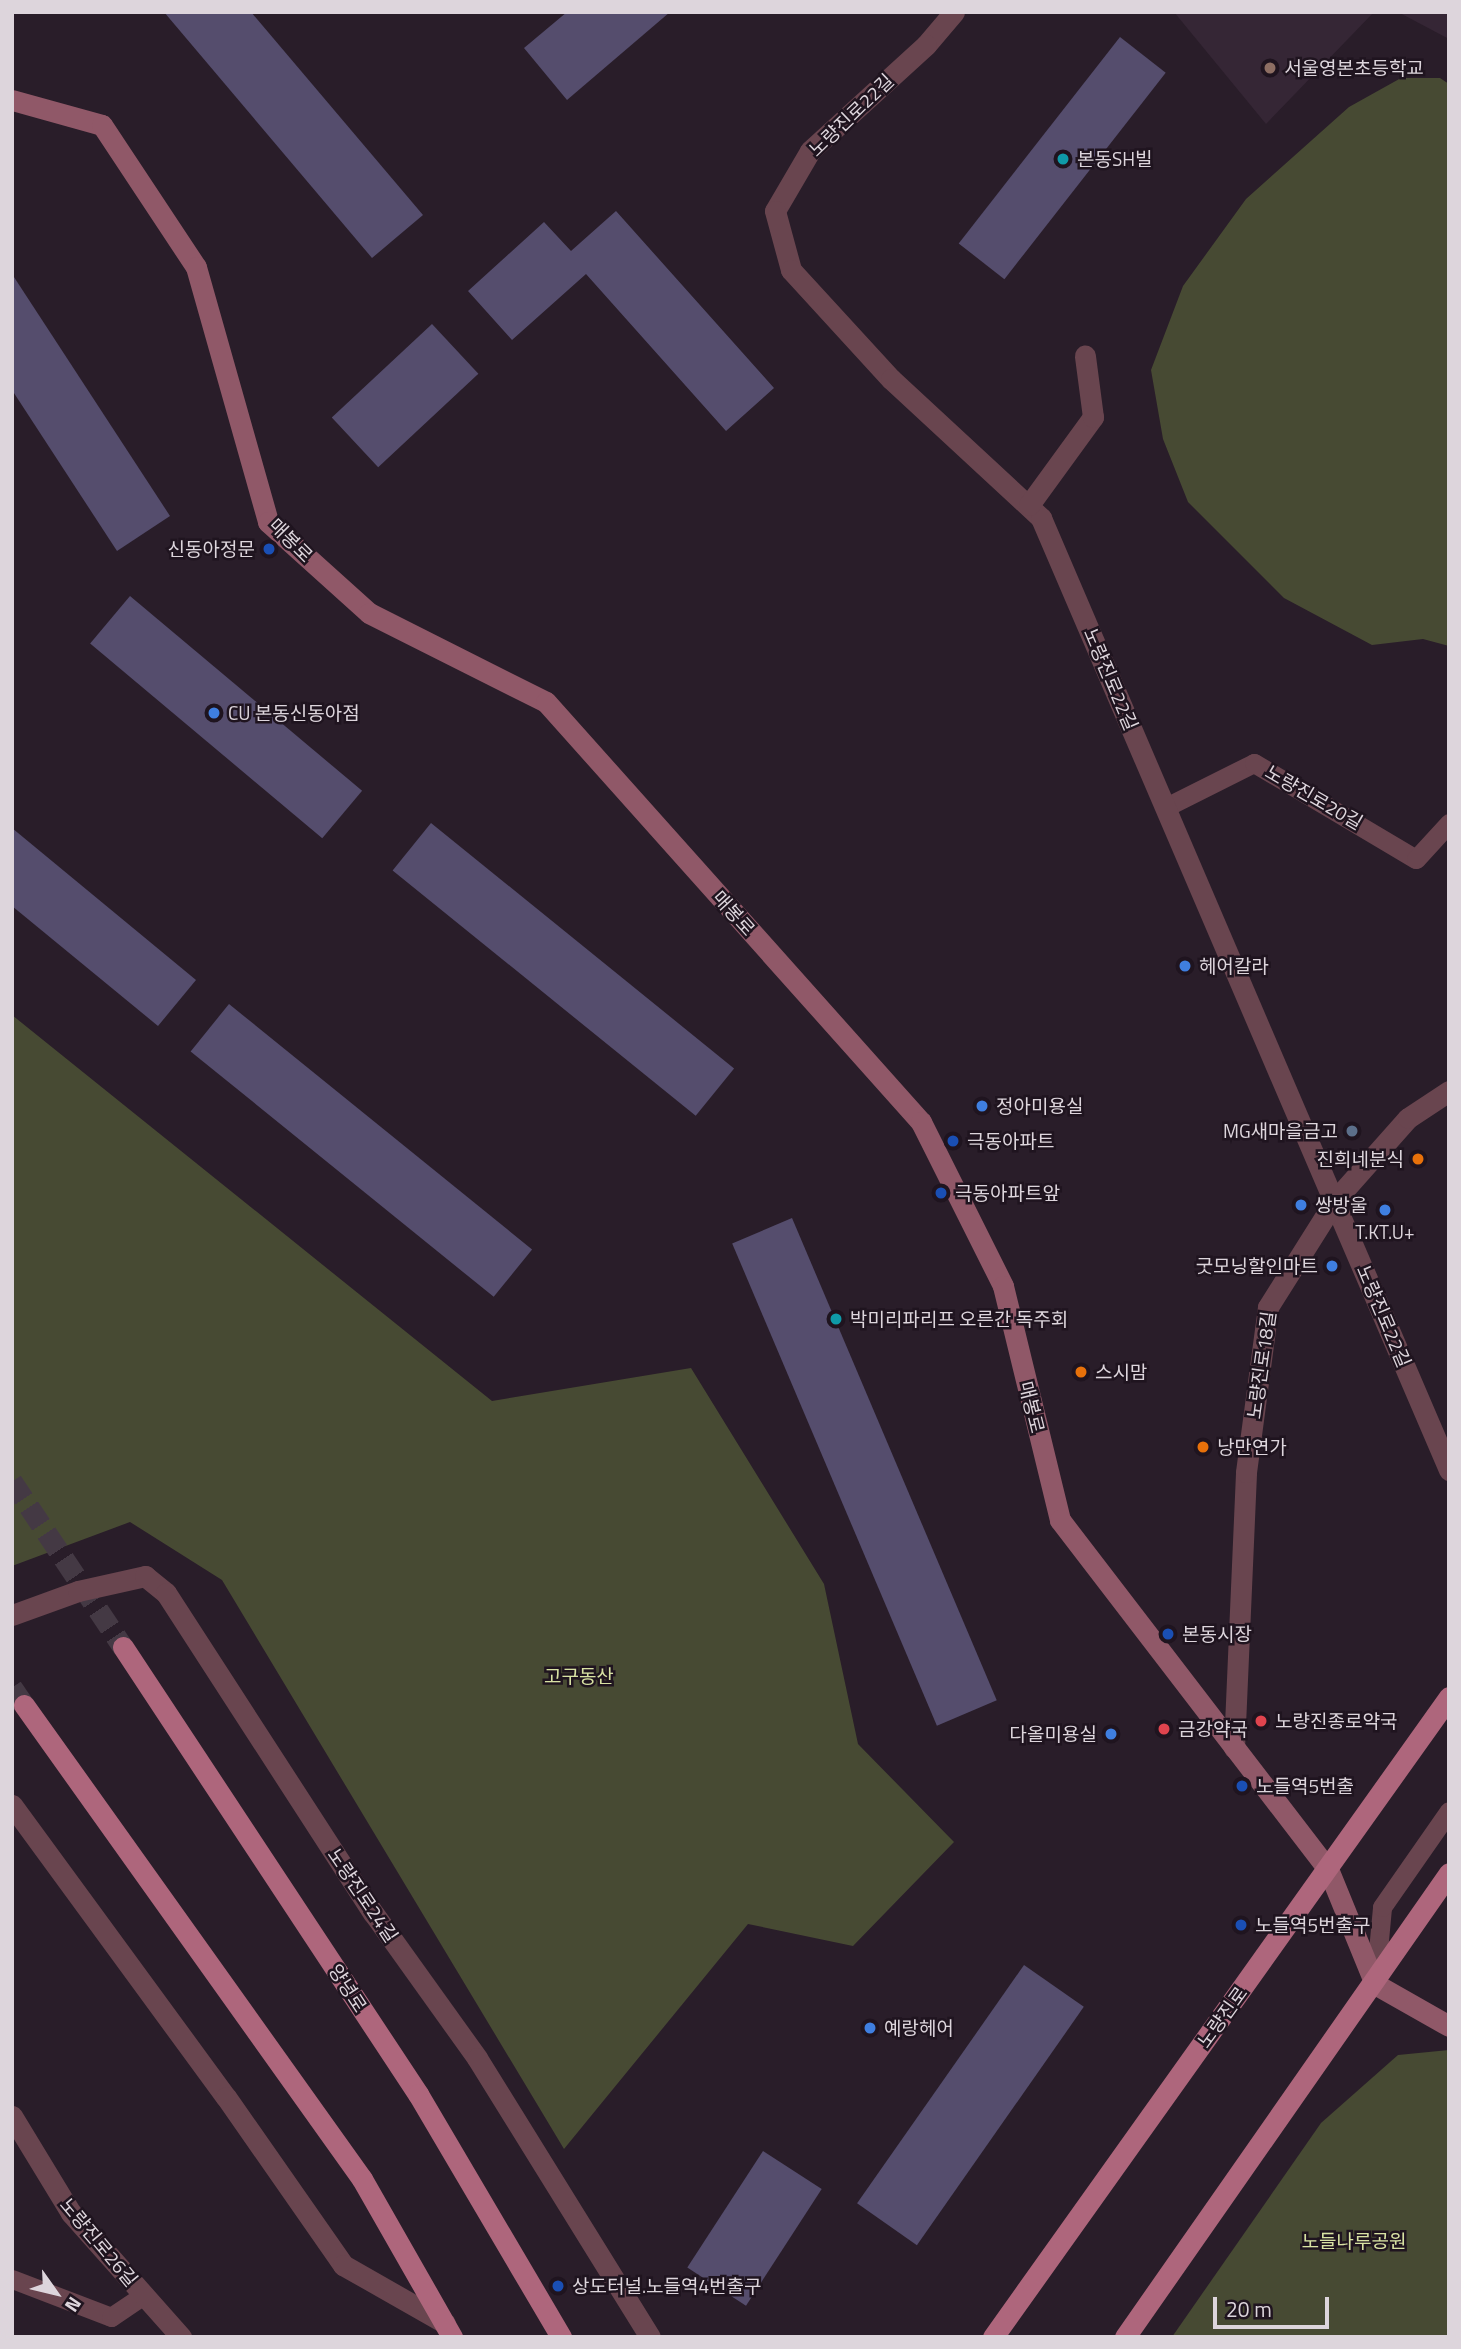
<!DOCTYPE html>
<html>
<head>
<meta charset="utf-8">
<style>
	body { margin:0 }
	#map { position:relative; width:1461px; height:2349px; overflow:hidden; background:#291d29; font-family:"Titillium Web","Noto Sans KR",sans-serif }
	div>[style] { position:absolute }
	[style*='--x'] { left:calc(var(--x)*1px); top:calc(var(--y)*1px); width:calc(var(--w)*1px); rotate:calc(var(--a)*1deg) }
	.built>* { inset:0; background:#352635 }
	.green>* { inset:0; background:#474a33 }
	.building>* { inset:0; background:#554d6d; transform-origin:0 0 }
	.primary-tunnel>* { height:21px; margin-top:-10.5px; transform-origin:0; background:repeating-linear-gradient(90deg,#443944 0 21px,transparent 0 31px) }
	.lane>* { height:19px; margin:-9.5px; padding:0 9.5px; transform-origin:9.5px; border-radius:9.5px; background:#69454f }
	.street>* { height:21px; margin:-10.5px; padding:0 10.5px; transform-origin:10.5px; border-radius:10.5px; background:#69454f }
	.secondary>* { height:21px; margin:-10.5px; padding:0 10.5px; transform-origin:10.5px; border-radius:10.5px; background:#905868 }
	.primary>* { height:21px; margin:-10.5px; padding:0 10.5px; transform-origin:10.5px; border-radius:10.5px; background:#ae667c }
	.dots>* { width:19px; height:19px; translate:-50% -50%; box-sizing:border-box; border:4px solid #1f141f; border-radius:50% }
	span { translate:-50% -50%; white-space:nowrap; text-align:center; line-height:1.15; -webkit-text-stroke:5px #1f141f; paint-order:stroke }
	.poi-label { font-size:19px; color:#ddd5dc }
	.left { translate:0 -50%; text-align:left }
	.right { translate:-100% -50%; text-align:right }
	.street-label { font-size:19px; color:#ddd5dc }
	.park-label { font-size:19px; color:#d8e2a3 }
	.frame { position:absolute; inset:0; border:14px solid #ddd5dc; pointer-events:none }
	.north { position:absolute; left:21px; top:2258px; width:70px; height:70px; -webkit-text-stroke:5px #1f141f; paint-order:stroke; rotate:124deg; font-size:19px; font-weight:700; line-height:28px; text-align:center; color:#ddd5dc }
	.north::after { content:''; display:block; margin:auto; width:24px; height:32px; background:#ddd5dc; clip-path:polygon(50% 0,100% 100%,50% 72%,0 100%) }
	.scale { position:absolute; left:1213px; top:2297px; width:116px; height:32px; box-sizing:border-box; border:4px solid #ddd5dc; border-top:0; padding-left:9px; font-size:21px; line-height:24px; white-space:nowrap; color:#ddd5dc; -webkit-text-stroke:5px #1f141f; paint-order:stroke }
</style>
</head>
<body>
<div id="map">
	<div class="built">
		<i style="clip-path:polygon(1174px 12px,1374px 12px,1266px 124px)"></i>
		<i style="clip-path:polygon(1398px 12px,1449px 12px,1449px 39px)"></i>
	</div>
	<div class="green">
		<i style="clip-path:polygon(1401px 78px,1440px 78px,1449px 84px,1449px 646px,1423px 639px,1372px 645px,1284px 598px,1188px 502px,1163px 439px,1151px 370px,1183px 286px,1246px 199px,1349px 107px)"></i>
		<i style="clip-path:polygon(12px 1015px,492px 1401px,691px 1368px,824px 1584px,858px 1744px,954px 1842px,853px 1946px,748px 1924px,564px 2149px,222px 1580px,130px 1522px,12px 1566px)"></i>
		<i style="clip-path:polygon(1449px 2050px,1449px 2337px,1172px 2337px,1321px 2123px,1398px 2055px)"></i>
	</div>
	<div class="building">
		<i style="clip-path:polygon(164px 12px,251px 12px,423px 215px,372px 258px)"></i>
		<i style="clip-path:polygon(567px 12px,670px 12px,567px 100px,524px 48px)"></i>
		<i style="left:1120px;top:37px;width:58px;height:262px;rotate:38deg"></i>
		<i style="clip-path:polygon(616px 211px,774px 388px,726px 431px,586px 274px,512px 340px,468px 291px,544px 222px,571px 251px)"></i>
		<i style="clip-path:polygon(12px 274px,170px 516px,117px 551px,12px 390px)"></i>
		<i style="left:432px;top:324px;width:68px;height:137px;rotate:47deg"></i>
		<i style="left:130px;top:596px;width:303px;height:62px;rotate:40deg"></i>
		<i style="left:431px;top:823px;width:390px;height:61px;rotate:39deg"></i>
		<i style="clip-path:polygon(12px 828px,196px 980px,158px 1026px,12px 906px)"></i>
		<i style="left:229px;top:1004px;width:390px;height:61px;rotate:39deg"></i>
		<i style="left:792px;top:1218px;width:524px;height:65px;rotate:67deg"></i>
		<i style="left:1024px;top:1965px;width:73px;height:291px;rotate:35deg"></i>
		<i style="left:763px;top:2151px;width:70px;height:139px;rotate:33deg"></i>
	</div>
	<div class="primary-tunnel">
		<i style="--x:12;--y:1481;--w:200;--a:56.2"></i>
		<i style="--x:12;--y:1687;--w:22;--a:56"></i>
	</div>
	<div class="lane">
		<i style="--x:1166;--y:807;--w:98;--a:-26.6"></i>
		<i style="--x:1254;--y:763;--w:188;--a:30.7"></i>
		<i style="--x:1416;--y:859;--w:49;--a:-47.5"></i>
		<i style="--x:1375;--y:1983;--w:76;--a:-84.7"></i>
		<i style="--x:1382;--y:1907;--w:117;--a:-55.1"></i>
		<i style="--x:12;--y:2279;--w:106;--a:21"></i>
		<i style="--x:111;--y:2317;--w:40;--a:-34"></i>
	</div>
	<div class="street">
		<i style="--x:954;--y:12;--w:43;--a:130.3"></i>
		<i style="--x:926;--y:45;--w:157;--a:137.6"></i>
		<i style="--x:810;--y:151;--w:69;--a:120.3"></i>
		<i style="--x:775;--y:211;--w:61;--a:74.8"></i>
		<i style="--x:791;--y:270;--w:148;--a:47.5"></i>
		<i style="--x:891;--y:379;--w:205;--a:42.8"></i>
		<i style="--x:1041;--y:518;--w:1036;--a:66.8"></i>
		<i style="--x:1029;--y:505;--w:109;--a:-54"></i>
		<i style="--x:1093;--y:417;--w:62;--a:-97.5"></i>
		<i style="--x:12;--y:1615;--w:70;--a:-20"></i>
		<i style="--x:78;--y:1591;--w:69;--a:-12.6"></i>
		<i style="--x:145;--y:1576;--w:27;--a:39"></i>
		<i style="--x:166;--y:1593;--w:382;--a:57.1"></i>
		<i style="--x:374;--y:1914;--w:177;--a:54.4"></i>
		<i style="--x:477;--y:2058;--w:328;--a:58.2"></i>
		<i style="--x:1234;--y:1748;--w:276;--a:-87.5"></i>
		<i style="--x:1246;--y:1472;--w:166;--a:-82.4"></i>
		<i style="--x:1268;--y:1307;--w:128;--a:-57.8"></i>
		<i style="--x:1336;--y:1199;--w:108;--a:-48.4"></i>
		<i style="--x:1408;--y:1118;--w:49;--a:-33.4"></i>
		<i style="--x:12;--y:1805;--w:362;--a:53.8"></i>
		<i style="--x:226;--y:2097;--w:205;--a:55.1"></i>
		<i style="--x:343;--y:2265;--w:117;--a:29.6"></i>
		<i style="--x:12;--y:2116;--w:114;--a:58.7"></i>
		<i style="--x:71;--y:2213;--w:166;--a:48.4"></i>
	</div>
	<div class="secondary">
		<i style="--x:12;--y:100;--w:93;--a:15.5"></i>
		<i style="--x:102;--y:125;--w:170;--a:56.5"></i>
		<i style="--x:196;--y:267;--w:265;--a:74.2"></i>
		<i style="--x:268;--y:522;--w:136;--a:42"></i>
		<i style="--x:369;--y:613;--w:198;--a:26.7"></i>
		<i style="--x:546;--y:702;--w:563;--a:48.24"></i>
		<i style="--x:921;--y:1122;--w:183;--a:63.4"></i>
		<i style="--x:1003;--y:1286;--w:241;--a:76.3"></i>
		<i style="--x:1060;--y:1520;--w:440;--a:52.5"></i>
		<i style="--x:1328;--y:1869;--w:124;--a:67.8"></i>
		<i style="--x:1375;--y:1984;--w:85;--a:29.6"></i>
	</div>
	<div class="primary">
		<i style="--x:123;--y:1647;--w:536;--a:56.58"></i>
		<i style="--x:418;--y:2094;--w:282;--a:59.5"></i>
		<i style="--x:24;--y:1705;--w:582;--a:54.51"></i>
		<i style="--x:362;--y:2179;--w:182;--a:60.3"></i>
		<i style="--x:993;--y:2337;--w:786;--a:-54.53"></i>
		<i style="--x:1125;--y:2337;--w:566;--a:-55.07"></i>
	</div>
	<div class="dots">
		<i style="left:1270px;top:68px;background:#8d6e63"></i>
		<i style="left:1063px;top:159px;background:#0f9aa8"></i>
		<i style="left:269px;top:549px;background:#1a4fb4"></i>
		<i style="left:214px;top:713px;background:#3f7fe0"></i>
		<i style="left:1185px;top:966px;background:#3f7fe0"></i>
		<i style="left:982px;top:1106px;background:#3f7fe0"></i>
		<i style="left:1352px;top:1131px;background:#5c6f8a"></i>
		<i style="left:953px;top:1141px;background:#1a4fb4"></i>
		<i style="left:1418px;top:1159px;background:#e8710a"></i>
		<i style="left:941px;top:1193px;background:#1a4fb4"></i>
		<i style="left:1301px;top:1205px;background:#3f7fe0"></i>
		<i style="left:1385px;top:1210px;background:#3f7fe0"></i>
		<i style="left:1332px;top:1266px;background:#3f7fe0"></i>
		<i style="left:836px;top:1319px;background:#0f9aa8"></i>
		<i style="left:1081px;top:1372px;background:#e8710a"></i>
		<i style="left:1203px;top:1447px;background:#e8710a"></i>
		<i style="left:1168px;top:1634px;background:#1a4fb4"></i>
		<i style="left:1261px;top:1721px;background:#e0444e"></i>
		<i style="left:1164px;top:1729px;background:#e0444e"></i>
		<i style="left:1111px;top:1734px;background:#3f7fe0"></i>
		<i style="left:1242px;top:1786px;background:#1a4fb4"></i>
		<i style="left:1241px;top:1925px;background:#1a4fb4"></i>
		<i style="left:870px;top:2028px;background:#3f7fe0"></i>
		<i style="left:558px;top:2286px;background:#1a4fb4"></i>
	</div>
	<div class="poi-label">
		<span class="left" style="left:1284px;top:68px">서울영본초등학교</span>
		<span class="left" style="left:1077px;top:159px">본동SH빌</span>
		<span class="right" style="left:255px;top:549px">신동아정문</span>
		<span class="left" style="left:228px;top:713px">CU 본동신동아점</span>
		<span class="left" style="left:1199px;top:966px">헤어칼라</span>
		<span class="left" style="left:996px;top:1106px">정아미용실</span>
		<span class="right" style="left:1338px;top:1131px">MG새마을금고</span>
		<span class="left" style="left:967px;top:1141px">극동아파트</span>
		<span class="right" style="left:1404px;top:1159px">진희네분식</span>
		<span class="left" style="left:955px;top:1193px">극동아파트앞</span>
		<span class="left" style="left:1315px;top:1205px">쌍방울</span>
		<span style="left:1385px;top:1232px">T.KT.U+</span>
		<span class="right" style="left:1318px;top:1266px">굿모닝할인마트</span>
		<span class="left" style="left:850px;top:1319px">박미리파리프 오른간 독주회</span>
		<span class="left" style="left:1095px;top:1372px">스시맘</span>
		<span class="left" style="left:1217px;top:1447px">낭만연가</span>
		<span class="left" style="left:1182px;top:1634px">본동시장</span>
		<span class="left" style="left:1275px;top:1721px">노량진종로약국</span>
		<span class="left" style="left:1178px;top:1729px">금강약국</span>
		<span class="right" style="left:1097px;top:1734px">다올미용실</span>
		<span class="left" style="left:1256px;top:1786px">노들역5번출</span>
		<span class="left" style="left:1255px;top:1925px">노들역5번출구</span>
		<span class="left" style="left:884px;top:2028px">예랑헤어</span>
		<span class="left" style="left:572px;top:2286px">상도터널.노들역4번출구</span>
	</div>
	<div class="street-label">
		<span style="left:851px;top:115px;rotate:-44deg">노량진로22길</span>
		<span style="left:291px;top:540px;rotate:45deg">매봉로</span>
		<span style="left:1111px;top:679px;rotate:67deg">노량진로22길</span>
		<span style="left:1314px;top:797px;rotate:30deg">노량진로20길</span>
		<span style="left:734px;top:913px;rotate:48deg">매봉로</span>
		<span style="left:1384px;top:1316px;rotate:67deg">노량진로22길</span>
		<span style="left:1261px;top:1365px;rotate:-82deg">노량진로18길</span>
		<span style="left:1032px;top:1407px;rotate:76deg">매봉로</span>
		<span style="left:363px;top:1895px;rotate:56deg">노량진로24길</span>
		<span style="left:348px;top:1988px;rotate:57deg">양녕로</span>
		<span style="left:1222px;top:2017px;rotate:-54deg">노량진로</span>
		<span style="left:99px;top:2242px;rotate:50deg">노량진로26길</span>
	</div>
	<div class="park-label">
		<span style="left:579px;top:1676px">고구동산</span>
		<span style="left:1354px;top:2241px">노들나루공원</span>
	</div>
	<div class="frame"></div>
	<div class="north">N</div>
	<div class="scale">20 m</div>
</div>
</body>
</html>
